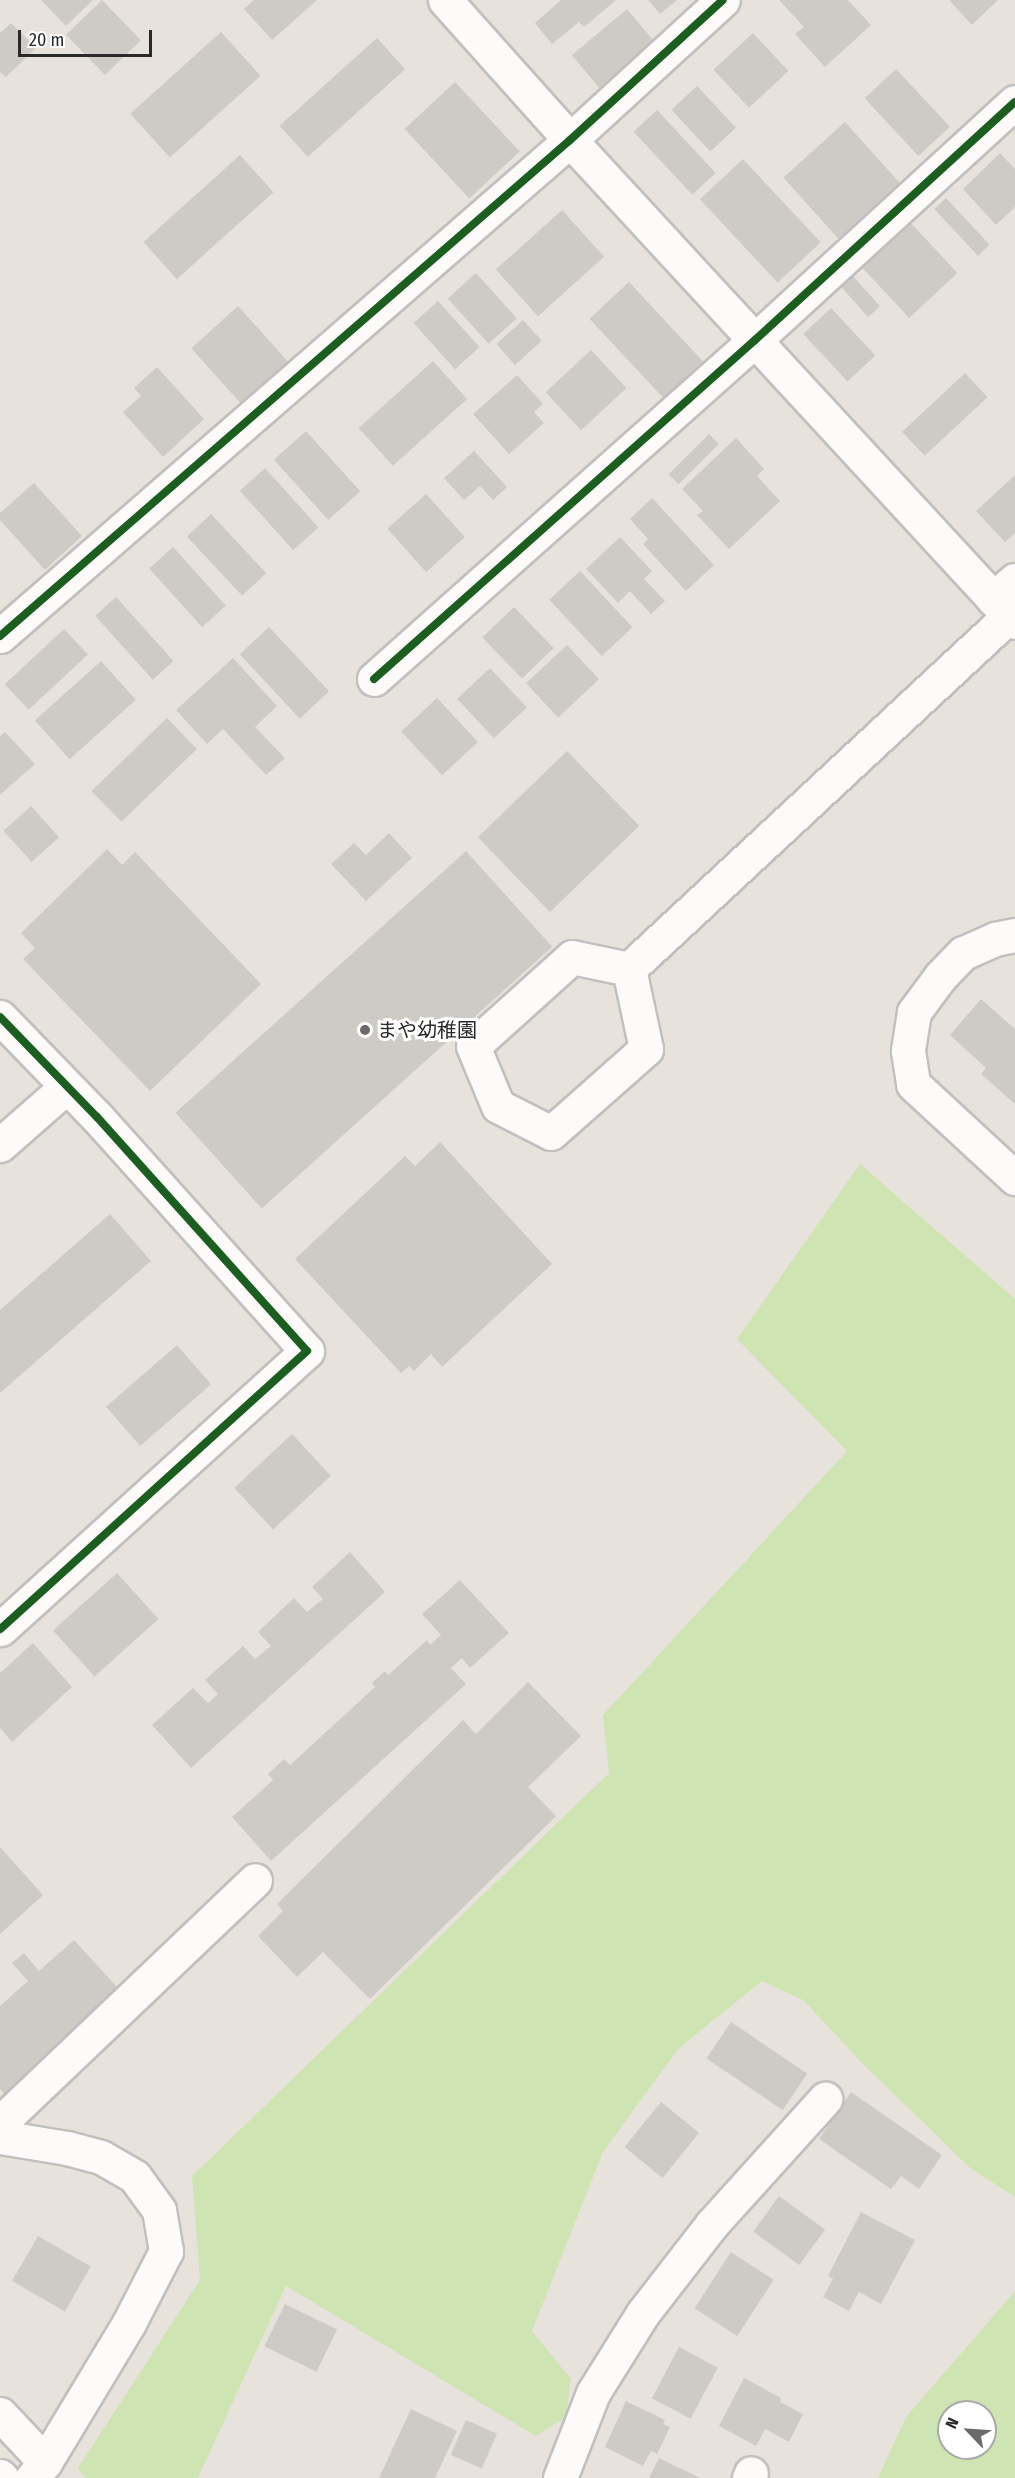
<!DOCTYPE html>
<html>
<head>
<meta charset="utf-8">
<style>
	body { margin:0 }
	#map { position:relative; width:1015px; height:2478px; overflow:hidden; background:#e8e2dd; font-family:"Fira Sans Condensed","Noto Sans JP",sans-serif }
	div>[style] { position:absolute }
	[style*='--x'] { left:calc(var(--x)*1px); top:calc(var(--y)*1px); width:calc(var(--w)*1px); rotate:calc(var(--a)*1deg) }
	.green>* { inset:0; background:#cee5b3 }
	.building>* { inset:0; background:#cecbc7; transform-origin:0 0 }
	.roads { filter:drop-shadow(2px 0 #c1bfbf) drop-shadow(-2px 0 #c1bfbf) drop-shadow(0 2px #c1bfbf) drop-shadow(0 -2px #c1bfbf) }
	.minor>* { height:33px; margin:-16.5px; padding:0 16.5px; transform-origin:16.5px; border-radius:16.5px; background:#fcfbfa }
	.cycleway>* { height:8px; margin:-4px; padding:0 4px; transform-origin:4px; border-radius:4px; background:#1b5e20 }
	.dots>* { width:16px; height:16px; translate:-50% -50%; box-sizing:border-box; border:3px solid #fff; border-radius:50% }
	span { translate:-50% -50%; white-space:nowrap; text-align:center; line-height:1.15; -webkit-text-stroke:6px #fff; paint-order:stroke }
	.poi-label { font-size:20px; color:#292929 }
	.left { translate:0 -50%; text-align:left }
	.north { position:absolute; left:937px; top:2400px; width:60px; height:60px; box-sizing:border-box; background:#fff; border:2px solid #a9a9a9; border-radius:50%; rotate:295deg; font-size:16px; font-weight:700; line-height:24px; text-align:center; color:#292929 }
	.north::after { content:''; display:block; margin:auto; width:21px; height:27px; background:#6c6a68; clip-path:polygon(50% 0,100% 100%,50% 72%,0 100%) }
	.scale { position:absolute; left:18px; top:30px; width:134px; height:27px; box-sizing:border-box; border:3px solid #292929; border-top:0; padding-left:8px; font-size:18px; line-height:21px; white-space:nowrap; color:#292929; -webkit-text-stroke:4px #fff; paint-order:stroke }
</style>
</head>
<body>
<div id="map">
	<div class="green">
		<i style="clip-path:polygon(860px 1164px,1015px 1299px,1015px 2197px,970px 2168px,863px 2064px,803px 2000px,762px 1981px,679px 2048px,603px 2152px,532px 2331px,571px 2379px,566px 2417px,536px 2436px,286px 2286px,198px 2478px,85px 2478px,78px 2468px,200px 2280px,192px 2176px,609px 1773px,603px 1715px,847px 1451px,737px 1339px)"></i>
		<i style="clip-path:polygon(evenodd,1015px 2291px,1015px 2478px,878px 2478px,906px 2417px,1015px 2291px,949px 2412px,985px 2412px,985px 2448px,949px 2448px,949px 2412px)"></i>
	</div>
	<div class="building">
		<i style="clip-path:polygon(41px 0,93px 0,66px 26px)"></i>
		<i style="left:102px;top:0;width:56px;height:50px;rotate:46deg"></i>
		<i style="clip-path:polygon(254px 0,317px 0,272px 40px,244px 9px)"></i>
		<i style="clip-path:polygon(561px 0,616px 0,584px 27px,579px 22px,552px 44px,535px 23px)"></i>
		<i style="clip-path:polygon(648px 0,677px 0,660px 14px)"></i>
		<i style="clip-path:polygon(779px 0,848px 0,871px 25px,825px 67px,795px 34px,804px 27px)"></i>
		<i style="clip-path:polygon(949px 0,998px 0,972px 25px)"></i>
		<i style="left:627px;top:9px;width:45px;height:72px;rotate:50deg"></i>
		<i style="clip-path:polygon(11px 23px,36px 48px,6px 77px,0 72px,0 33px)"></i>
		<i style="left:221px;top:32px;width:59px;height:122px;rotate:48deg"></i>
		<i style="left:753px;top:33px;width:52px;height:54px;rotate:47deg"></i>
		<i style="left:377px;top:38px;width:42px;height:131px;rotate:48deg"></i>
		<i style="left:896px;top:69px;width:79px;height:43px;rotate:47deg"></i>
		<i style="left:455px;top:82px;width:95px;height:69px;rotate:47deg"></i>
		<i style="left:697px;top:86px;width:57px;height:35px;rotate:47deg"></i>
		<i style="left:657px;top:110px;width:86px;height:32px;rotate:47deg"></i>
		<i style="left:845px;top:122px;width:82px;height:83px;rotate:48deg"></i>
		<i style="clip-path:polygon(1000px 153px,1015px 169px,1015px 207px,996px 225px,963px 189px)"></i>
		<i style="left:240px;top:155px;width:50px;height:130px;rotate:48deg"></i>
		<i style="left:743px;top:159px;width:114px;height:59px;rotate:47deg"></i>
		<i style="left:946px;top:198px;width:64px;height:16px;rotate:47deg"></i>
		<i style="left:562px;top:210px;width:63px;height:89px;rotate:48deg"></i>
		<i style="left:909px;top:221px;width:71px;height:66px;rotate:47deg"></i>
		<i style="left:476px;top:273px;width:61px;height:38px;rotate:48deg"></i>
		<i style="left:852px;top:275px;width:42px;height:16px;rotate:48deg"></i>
		<i style="left:629px;top:282px;width:120px;height:54px;rotate:47deg"></i>
		<i style="left:438px;top:301px;width:62px;height:33px;rotate:48deg"></i>
		<i style="left:238px;top:306px;width:76px;height:63px;rotate:48deg"></i>
		<i style="left:831px;top:308px;width:65px;height:38px;rotate:47deg"></i>
		<i style="left:523px;top:320px;width:28px;height:36px;rotate:48deg"></i>
		<i style="left:591px;top:350px;width:52px;height:62px;rotate:47deg"></i>
		<i style="left:433px;top:361px;width:51px;height:100px;rotate:48deg"></i>
		<i style="clip-path:polygon(157px 367px,204px 419px,163px 457px,123px 412px,141px 396px,134px 388px)"></i>
		<i style="left:965px;top:373px;width:33px;height:86px;rotate:47deg"></i>
		<i style="clip-path:polygon(517px 375px,543px 404px,534px 412px,544px 423px,509px 454px,473px 414px)"></i>
		<i style="left:306px;top:431px;width:81px;height:43px;rotate:48deg"></i>
		<i style="left:709px;top:434px;width:14px;height:57px;rotate:45deg"></i>
		<i style="clip-path:polygon(736px 438px,764px 469px,757px 476px,780px 501px,729px 549px,697px 515px,703px 511px,682px 489px)"></i>
		<i style="clip-path:polygon(474px 451px,507px 487px,493px 500px,480px 486px,464px 500px,444px 478px)"></i>
		<i style="left:265px;top:468px;width:80px;height:34px;rotate:48deg"></i>
		<i style="clip-path:polygon(1015px 475px,1015px 533px,1005px 542px,976px 511px)"></i>
		<i style="clip-path:polygon(34px 483px,82px 536px,45px 570px,0 520px,0 513px)"></i>
		<i style="left:426px;top:494px;width:58px;height:52px;rotate:48deg"></i>
		<i style="clip-path:polygon(652px 498px,714px 565px,686px 591px,643px 544px,648px 539px,630px 519px)"></i>
		<i style="left:211px;top:514px;width:81px;height:33px;rotate:47deg"></i>
		<i style="clip-path:polygon(620px 537px,652px 571px,644px 579px,665px 601px,651px 614px,630px 591px,618px 603px,586px 569px)"></i>
		<i style="left:173px;top:547px;width:79px;height:32px;rotate:48deg"></i>
		<i style="left:580px;top:571px;width:77px;height:42px;rotate:47deg"></i>
		<i style="left:116px;top:597px;width:86px;height:28px;rotate:48deg"></i>
		<i style="left:514px;top:607px;width:57px;height:44px;rotate:46deg"></i>
		<i style="left:269px;top:627px;width:88px;height:40px;rotate:47deg"></i>
		<i style="left:64px;top:629px;width:35px;height:81px;rotate:47deg"></i>
		<i style="left:567px;top:645px;width:47px;height:56px;rotate:47deg"></i>
		<i style="clip-path:polygon(233px 658px,277px 706px,255px 727px,285px 758px,266px 775px,223px 729px,207px 744px,176px 710px)"></i>
		<i style="left:101px;top:661px;width:52px;height:89px;rotate:48deg"></i>
		<i style="left:490px;top:668px;width:54px;height:45px;rotate:47deg"></i>
		<i style="left:437px;top:698px;width:60px;height:49px;rotate:47deg"></i>
		<i style="left:167px;top:718px;width:43px;height:105px;rotate:46deg"></i>
		<i style="clip-path:polygon(5px 732px,35px 764px,0 795px,0 736px)"></i>
		<i style="left:567px;top:751px;width:104px;height:124px;rotate:46deg"></i>
		<i style="left:31px;top:806px;width:42px;height:37px;rotate:48deg"></i>
		<i style="clip-path:polygon(389px 833px,412px 858px,366px 901px,331px 864px,354px 843px,366px 855px)"></i>
		<i style="clip-path:polygon(107px 849px,122px 865px,135px 852px,261px 984px,150px 1091px,23px 959px,35px 948px,21px 933px)"></i>
		<i style="left:466px;top:851px;width:129px;height:391px;rotate:48deg"></i>
		<i style="clip-path:polygon(981px 999px,1015px 1029px,1015px 1104px,981px 1074px,986px 1068px,950px 1035px)"></i>
		<i style="clip-path:polygon(440px 1142px,552px 1264px,442px 1367px,431px 1354px,414px 1371px,409px 1366px,401px 1373px,295px 1259px,405px 1156px,415px 1166px)"></i>
		<i style="clip-path:polygon(110px 1214px,151px 1261px,0 1393px,0 1310px)"></i>
		<i style="left:177px;top:1345px;width:52px;height:94px;rotate:49deg"></i>
		<i style="left:292px;top:1434px;width:57px;height:79px;rotate:47deg"></i>
		<i style="clip-path:polygon(350px 1552px,385px 1592px,191px 1768px,152px 1725px,193px 1688px,208px 1703px,218px 1694px,205px 1680px,243px 1646px,255px 1659px,271px 1646px,258px 1632px,294px 1598px,307px 1612px,323px 1599px,312px 1587px)"></i>
		<i style="left:117px;top:1573px;width:62px;height:86px;rotate:48deg"></i>
		<i style="clip-path:polygon(460px 1580px,509px 1633px,470px 1668px,462px 1658px,451px 1668px,466px 1684px,271px 1861px,232px 1817px,273px 1780px,268px 1774px,284px 1759px,290px 1765px,375px 1687px,372px 1683px,385px 1671px,388px 1675px,427px 1640px,430px 1645px,441px 1635px,422px 1614px)"></i>
		<i style="clip-path:polygon(33px 1643px,72px 1687px,12px 1742px,0 1728px,0 1673px)"></i>
		<i style="clip-path:polygon(528px 1682px,581px 1736px,528px 1787px,556px 1816px,370px 1999px,323px 1952px,297px 1977px,258px 1936px,283px 1911px,277px 1904px,463px 1720px,476px 1734px)"></i>
		<i style="clip-path:polygon(0 1847px,43px 1895px,0 1934px)"></i>
		<i style="clip-path:polygon(74px 1940px,127px 1998px,12px 2102px,0 2089px,0 2006px,28px 1981px,12px 1963px,24px 1953px,39px 1971px)"></i>
		<i style="left:731px;top:2022px;width:92px;height:44px;rotate:34deg"></i>
		<i style="clip-path:polygon(851px 2092px,942px 2155px,919px 2189px,901px 2176px,891px 2189px,819px 2139px)"></i>
		<i style="left:661px;top:2102px;width:49px;height:58px;rotate:39deg"></i>
		<i style="left:779px;top:2196px;width:57px;height:44px;rotate:36deg"></i>
		<i style="clip-path:polygon(861px 2212px,915px 2240px,881px 2304px,859px 2292px,849px 2311px,823px 2297px,833px 2279px,828px 2276px)"></i>
		<i style="left:38px;top:2236px;width:61px;height:52px;rotate:30deg"></i>
		<i style="left:731px;top:2252px;width:51px;height:67px;rotate:33deg"></i>
		<i style="left:285px;top:2304px;width:58px;height:47px;rotate:26deg"></i>
		<i style="left:679px;top:2347px;width:44px;height:58px;rotate:28deg"></i>
		<i style="clip-path:polygon(744px 2378px,781px 2398px,780px 2402px,803px 2414px,789px 2442px,765px 2429px,756px 2446px,719px 2426px)"></i>
		<i style="clip-path:polygon(626px 2401px,665px 2420px,663px 2424px,670px 2427px,657px 2454px,651px 2451px,643px 2466px,605px 2447px)"></i>
		<i style="clip-path:polygon(411px 2409px,457px 2431px,435px 2478px,379px 2478px)"></i>
		<i style="left:466px;top:2420px;width:34px;height:38px;rotate:24deg"></i>
		<i style="clip-path:polygon(659px 2458px,700px 2478px,649px 2478px)"></i>
	</div>
	<div class="roads">
		<div class="minor">
			<i style="--x:445;--y:0;--w:188;--a:48.2"></i>
			<i style="--x:570;--y:140;--w:656;--a:47.29"></i>
			<i style="--x:993;--y:599;--w:29;--a:-41"></i>
			<i style="--x:0;--y:636;--w:756;--a:-41.03"></i>
			<i style="--x:570;--y:140;--w:207;--a:-42.5"></i>
			<i style="--x:374;--y:679;--w:510;--a:-41.66"></i>
			<i style="--x:755;--y:340;--w:352;--a:-42.5"></i>
			<i style="--x:1015;--y:935;--w:20;--a:169"></i>
			<i style="--x:995;--y:939;--w:35;--a:156"></i>
			<i style="--x:963;--y:953;--w:33;--a:134"></i>
			<i style="--x:940;--y:977;--w:44;--a:126.6"></i>
			<i style="--x:914;--y:1012;--w:39;--a:99"></i>
			<i style="--x:908;--y:1051;--w:33;--a:81"></i>
			<i style="--x:913;--y:1084;--w:139;--a:42.7"></i>
			<i style="--x:629;--y:969;--w:58;--a:-168.1"></i>
			<i style="--x:572;--y:957;--w:133;--a:138"></i>
			<i style="--x:473;--y:1046;--w:65;--a:67.4"></i>
			<i style="--x:498;--y:1106;--w:59;--a:27"></i>
			<i style="--x:551;--y:1133;--w:127;--a:-41.5"></i>
			<i style="--x:646;--y:1049;--w:82;--a:-102"></i>
			<i style="--x:629;--y:969;--w:519;--a:-42.89"></i>
			<i style="--x:0;--y:1017;--w:139;--a:45.9"></i>
			<i style="--x:97;--y:1117;--w:314;--a:48.1"></i>
			<i style="--x:307;--y:1351;--w:414;--a:137.8"></i>
			<i style="--x:0;--y:1145;--w:88;--a:-41.3"></i>
			<i style="--x:0;--y:2123;--w:352;--a:-43.6"></i>
			<i style="--x:0;--y:2137;--w:68;--a:9.3"></i>
			<i style="--x:67;--y:2148;--w:35;--a:15"></i>
			<i style="--x:101;--y:2157;--w:39;--a:30"></i>
			<i style="--x:135;--y:2177;--w:41;--a:54"></i>
			<i style="--x:159;--y:2210;--w:42;--a:80.3"></i>
			<i style="--x:166;--y:2251;--w:81;--a:117.2"></i>
			<i style="--x:129;--y:2323;--w:162;--a:121.1"></i>
			<i style="--x:45;--y:2462;--w:21;--a:129"></i>
			<i style="--x:0;--y:2414;--w:66;--a:46.8"></i>
			<i style="--x:0;--y:2476;--w:3;--a:45"></i>
			<i style="--x:560;--y:2478;--w:91;--a:-68.8"></i>
			<i style="--x:593;--y:2393;--w:94;--a:-58"></i>
			<i style="--x:643;--y:2313;--w:113;--a:-52.2"></i>
			<i style="--x:712;--y:2224;--w:169;--a:-47.9"></i>
			<i style="--x:749;--y:2478;--w:5;--a:-68"></i>
		</div>
	</div>
	<div class="cycleway">
		<i style="--x:0;--y:636;--w:756;--a:-41.03"></i>
		<i style="--x:570;--y:140;--w:207;--a:-42.5"></i>
		<i style="--x:374;--y:679;--w:510;--a:-41.66"></i>
		<i style="--x:755;--y:340;--w:352;--a:-42.5"></i>
		<i style="--x:0;--y:1017;--w:139;--a:45.9"></i>
		<i style="--x:97;--y:1117;--w:314;--a:48.1"></i>
		<i style="--x:307;--y:1351;--w:414;--a:137.8"></i>
	</div>
	<div class="dots">
		<i style="left:365px;top:1030px;background:#6c6a68"></i>
	</div>
	<div class="poi-label">
		<span class="left" style="left:377px;top:1030px">まや幼稚園</span>
	</div>
	<div class="north">N</div>
	<div class="scale">20 m</div>
</div>
</body>
</html>
